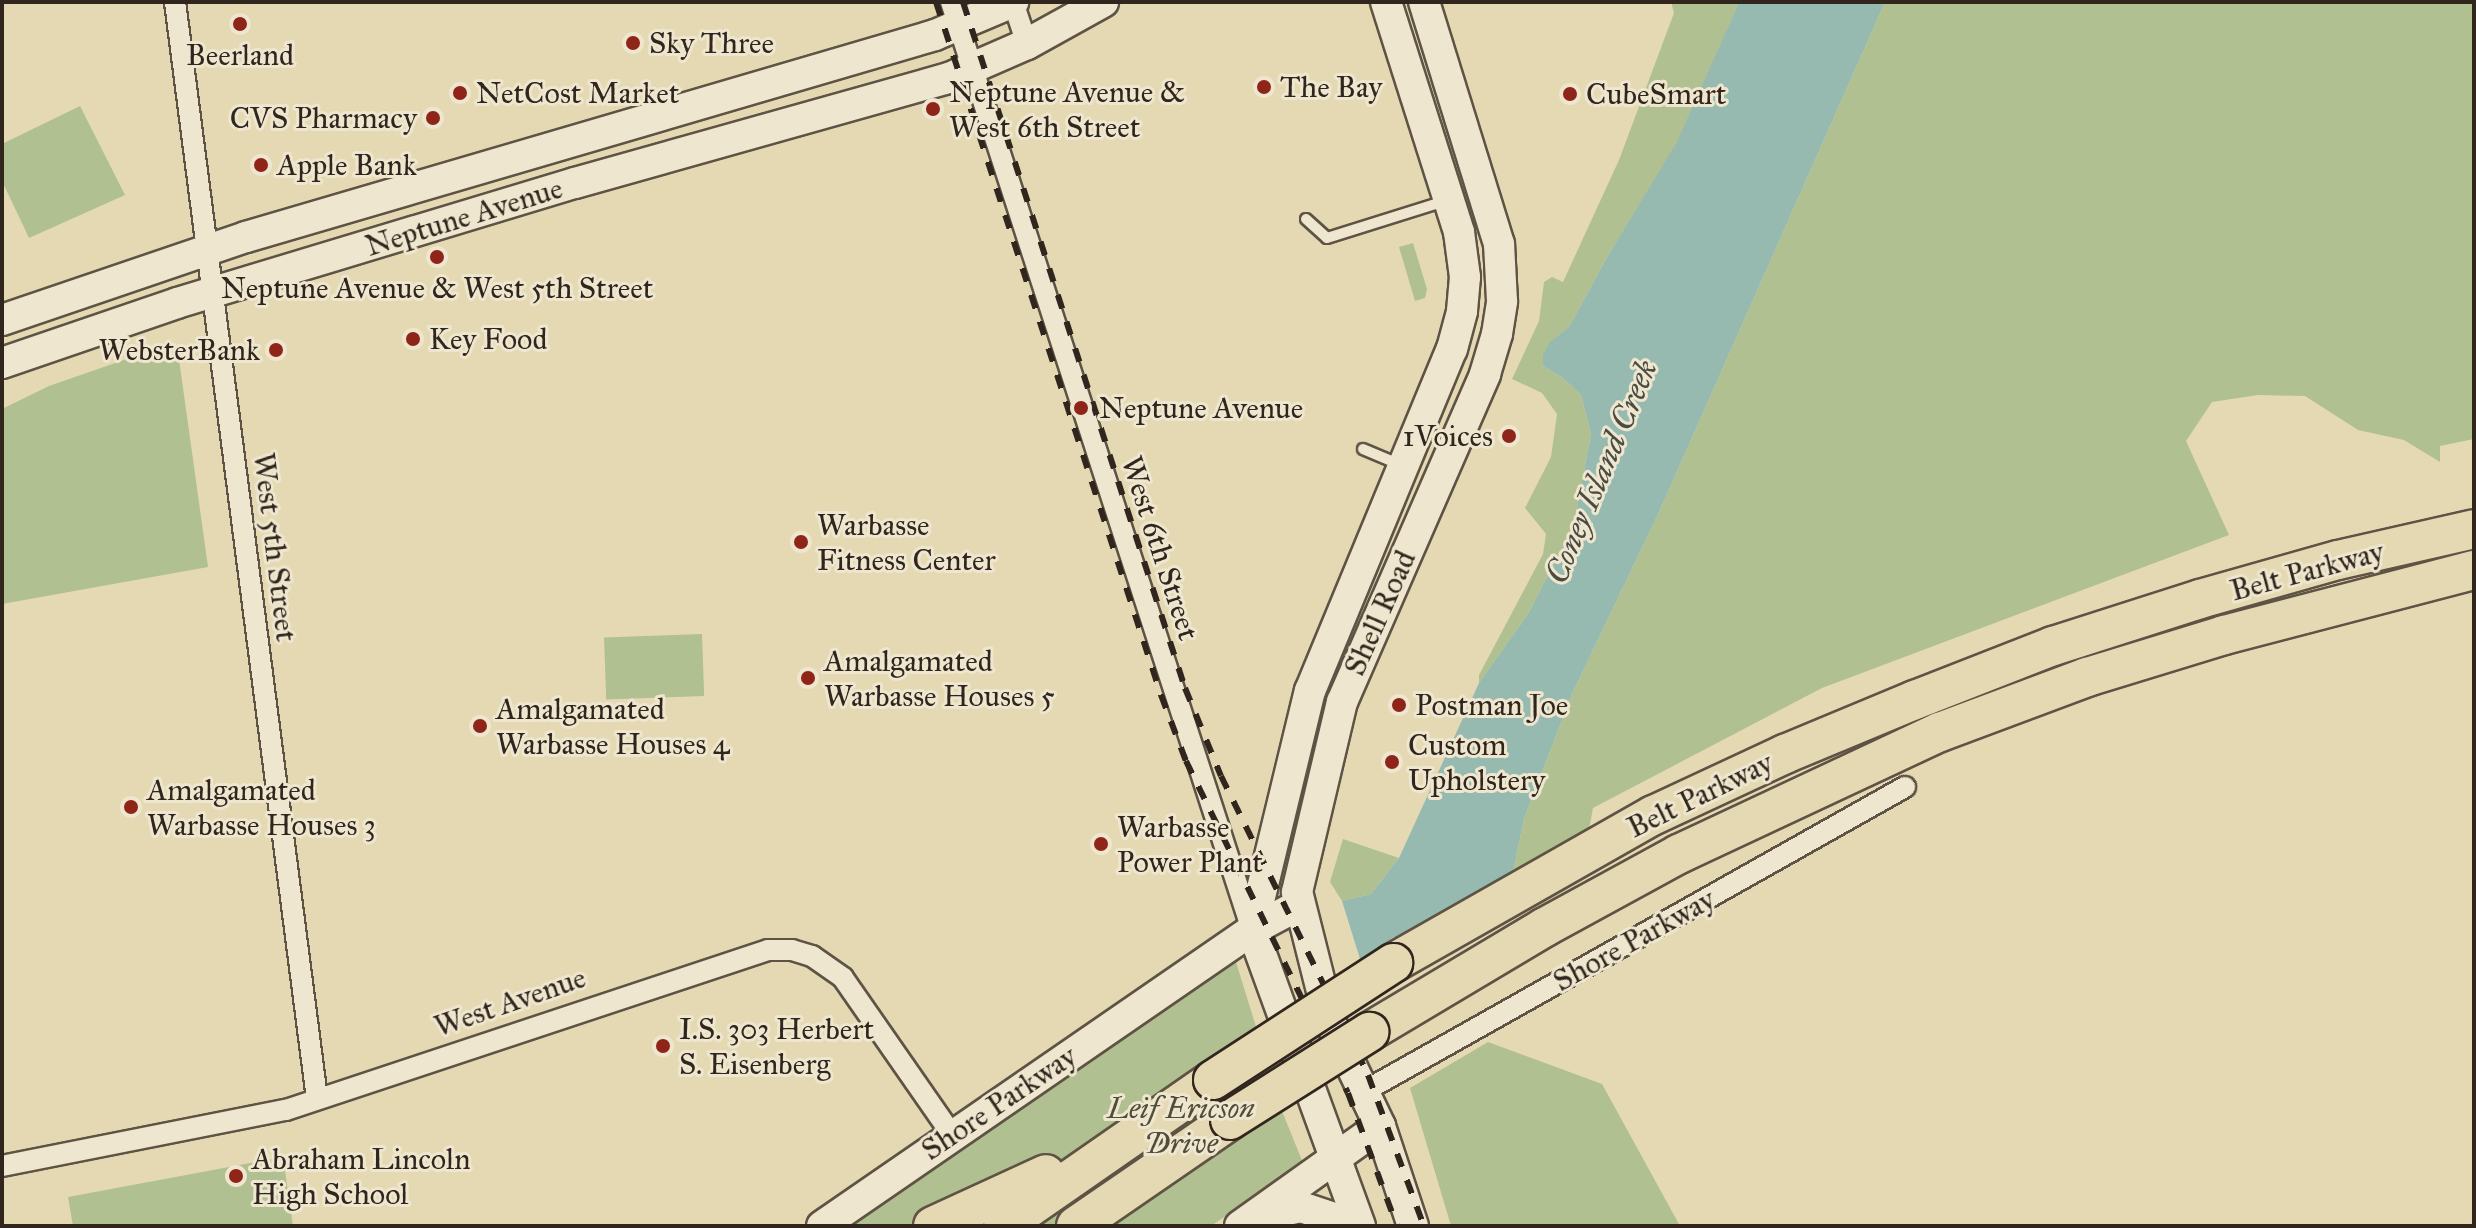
<!DOCTYPE html>
<html>
<head>
<meta charset="utf-8">
<style>
	body { margin:0 }
	#map { position:relative; width:2476px; height:1228px; overflow:hidden; background:#e5d9b4; font-family:"IM FELL Great Primer",serif }
	div>[style] { position:absolute }
	[style*='--x'] { left:calc(var(--x)*1px); top:calc(var(--y)*1px); width:calc(var(--w)*1px); rotate:calc(var(--a)*1deg) }
	.green>* { inset:0; background:#b1c090; transform-origin:0 0 }
	.water>* { inset:0; background:#96bab0 }
	.roads { filter:drop-shadow(2px 0 #5e5344) drop-shadow(-2px 0 #5e5344) drop-shadow(0 2px #5e5344) drop-shadow(0 -2px #5e5344) }
	.service>* { height:10px; margin:-5px; padding:0 5px; transform-origin:5px; border-radius:5px; background:#eee6ce }
	.minor>* { height:20px; margin:-10px; padding:0 10px; transform-origin:10px; border-radius:10px; background:#eee6ce }
	.secondary>* { height:30px; margin:-15px; padding:0 15px; transform-origin:15px; border-radius:15px; background:#eee6ce }
	.motorway>* { height:38px; margin:-19px; padding:0 19px; transform-origin:19px; border-radius:19px; background:#e5d9b4 }
	.rail>* { height:6px; margin-top:-3px; transform-origin:0; background:repeating-linear-gradient(90deg,#31261e 0 14px,transparent 0 28px) }
	.bridges { filter:drop-shadow(2px 0 #31261e) drop-shadow(-2px 0 #31261e) drop-shadow(0 2px #31261e) drop-shadow(0 -2px #31261e) }
	.motorway-bridge>* { height:38px; margin:-19px; padding:0 19px; transform-origin:19px; border-radius:19px; background:#e5d9b4 }
	.dots>* { width:22px; height:22px; translate:-50% -50%; box-sizing:border-box; border:4px solid #eee6ce; border-radius:50% }
	span { translate:-50% -50%; white-space:nowrap; text-align:center; line-height:1.15; -webkit-text-stroke:6px #eee6ce; paint-order:stroke }
	.poi-label { font-size:30px; color:#31261e }
	.left { translate:0 -50%; text-align:left }
	.right { translate:-100% -50%; text-align:right }
	.street-label { font-size:30px; color:#31261e }
	.park-label { font-size:30px; color:#514c3a; font-style:italic }
	.water-label { font-size:32px; color:#4a4b42; font-style:italic }
	.frame { position:absolute; inset:0; border:4px solid #31261e; pointer-events:none }
</style>
</head>
<body>
<div id="map">
	<div class="green">
		<i style="clip-path:polygon(1671px 2px,1739px 2px,1678px 142px,1606px 259px,1569px 327px,1550px 343px,1543px 366px,1563px 378px,1581px 395px,1591px 434px,1574px 524px,1528px 614px,1479px 683px,1479px 675px,1543px 554px,1546px 534px,1525px 508px,1551px 457px,1557px 414px,1542px 393px,1512px 379px,1539px 321px,1544px 282px,1552px 277px,1563px 282px,1619px 160px,1674px 13px)"></i>
		<i style="clip-path:polygon(1885px 2px,2474px 2px,2474px 439px,2440px 446px,2440px 462px,2404px 440px,2358px 430px,2305px 396px,2258px 395px,2212px 402px,2186px 441px,2229px 535px,1822px 688px,1593px 808px,1587px 840px,1511px 882px,1524px 819px,1572px 694px,1660px 510px)"></i>
		<i style="clip-path:polygon(80px 106px,125px 195px,29px 238px,2px 181px,2px 144px)"></i>
		<i style="clip-path:polygon(1413px 243px,1427px 289px,1425px 298px,1415px 301px,1399px 247px)"></i>
		<i style="clip-path:polygon(167px 345px,178px 352px,208px 567px,2px 604px,2px 409px,49px 386px)"></i>
		<i style="left:702px;top:634px;width:62px;height:98px;rotate:88deg"></i>
		<i style="clip-path:polygon(1343px 839px,1399px 858px,1371px 894px,1342px 901px,1330px 882px)"></i>
		<i style="clip-path:polygon(1236px 962px,1282px 1111px,1303px 1163px,1211px 1226px,843px 1226px)"></i>
		<i style="clip-path:polygon(1488px 1042px,1602px 1084px,1680px 1226px,1451px 1226px,1410px 1088px)"></i>
		<i style="clip-path:polygon(283px 1157px,293px 1226px,73px 1226px,68px 1197px)"></i>
	</div>
	<div class="water">
		<i style="clip-path:polygon(1739px 2px,1885px 2px,1660px 510px,1572px 694px,1524px 819px,1511px 882px,1399px 949px,1394px 937px,1360px 959px,1342px 901px,1371px 894px,1399px 858px,1479px 683px,1528px 614px,1574px 524px,1591px 434px,1581px 395px,1563px 378px,1543px 366px,1543px 355px,1549px 343px,1569px 327px,1606px 259px,1677px 142px)"></i>
	</div>
	<div class="roads">
		<div class="service">
			<i style="--x:1306;--y:219;--w:28;--a:42"></i>
			<i style="--x:1327;--y:238;--w:127;--a:-17.4"></i>
			<i style="--x:1363;--y:449;--w:41;--a:22.8"></i>
		</div>
		<div class="minor">
			<i style="--x:175;--y:2;--w:1106;--a:82.62"></i>
			<i style="--x:951;--y:2;--w:976;--a:72.03"></i>
			<i style="--x:1013;--y:2;--w:44;--a:71.6"></i>
			<i style="--x:1363;--y:1092;--w:622;--a:-29.37"></i>
			<i style="--x:2;--y:1166;--w:289;--a:-11.2"></i>
			<i style="--x:286;--y:1110;--w:508;--a:-18.36"></i>
			<i style="--x:768;--y:950;--w:24;--a:0"></i>
			<i style="--x:792;--y:950;--w:21;--a:17"></i>
			<i style="--x:812;--y:956;--w:38;--a:35"></i>
			<i style="--x:843;--y:978;--w:191;--a:55.2"></i>
		</div>
		<div class="secondary">
			<i style="--x:2;--y:320;--w:258;--a:-18.8"></i>
			<i style="--x:246;--y:237;--w:718;--a:-16.34"></i>
			<i style="--x:935;--y:35;--w:85;--a:-22.9"></i>
			<i style="--x:2;--y:363;--w:185;--a:-18.9"></i>
			<i style="--x:177;--y:303;--w:416;--a:-16.8"></i>
			<i style="--x:575;--y:183;--w:388;--a:-15.7"></i>
			<i style="--x:949;--y:78;--w:85;--a:-23.6"></i>
			<i style="--x:1027;--y:44;--w:87;--a:-28.9"></i>
			<i style="--x:1262;--y:1216;--w:40;--a:-13"></i>
			<i style="--x:1301;--y:1207;--w:60;--a:18.4"></i>
			<i style="--x:822;--y:1226;--w:522;--a:-34.54"></i>
			<i style="--x:1252;--y:930;--w:53;--a:-28"></i>
			<i style="--x:1240;--y:1226;--w:172;--a:-35.5"></i>
			<i style="--x:1360;--y:1226;--w:315;--a:-110"></i>
			<i style="--x:1252;--y:930;--w:246;--a:-76.4"></i>
			<i style="--x:1310;--y:691;--w:370;--a:-67.5"></i>
			<i style="--x:1452;--y:349;--w:39;--a:-75"></i>
			<i style="--x:1462;--y:311;--w:34;--a:-85"></i>
			<i style="--x:1465;--y:277;--w:45;--a:-97.6"></i>
			<i style="--x:1459;--y:232;--w:241;--a:-107.6"></i>
			<i style="--x:1413;--y:1226;--w:105;--a:-108.3"></i>
			<i style="--x:1380;--y:1126;--w:119;--a:-115.5"></i>
			<i style="--x:1329;--y:1019;--w:131;--a:-104.1"></i>
			<i style="--x:1297;--y:892;--w:195;--a:-76.7"></i>
			<i style="--x:1342;--y:702;--w:358;--a:-66.4"></i>
			<i style="--x:1485;--y:374;--w:42;--a:-73.3"></i>
			<i style="--x:1497;--y:334;--w:33;--a:-81"></i>
			<i style="--x:1502;--y:301;--w:57;--a:-93"></i>
			<i style="--x:1499;--y:244;--w:253;--a:-107.2"></i>
		</div>
		<div class="motorway">
			<i style="--x:1393;--y:963;--w:300;--a:-29.6"></i>
			<i style="--x:1654;--y:815;--w:145;--a:-25"></i>
			<i style="--x:1785;--y:754;--w:141;--a:-22.6"></i>
			<i style="--x:1915;--y:700;--w:148;--a:-21.4"></i>
			<i style="--x:2053;--y:646;--w:154;--a:-17.7"></i>
			<i style="--x:2200;--y:599;--w:143;--a:-15.8"></i>
			<i style="--x:2338;--y:560;--w:139;--a:-12.8"></i>
			<i style="--x:1369;--y:1032;--w:205;--a:-30.8"></i>
			<i style="--x:1545;--y:927;--w:153;--a:-28.6"></i>
			<i style="--x:1679;--y:854;--w:288;--a:-25.1"></i>
			<i style="--x:1940;--y:732;--w:157;--a:-20.5"></i>
			<i style="--x:2087;--y:677;--w:143;--a:-17"></i>
			<i style="--x:2224;--y:635;--w:258;--a:-14.6"></i>
			<i style="--x:933;--y:1226;--w:124;--a:-24.7"></i>
			<i style="--x:1003;--y:1226;--w:256;--a:-34.8"></i>
			<i style="--x:1076;--y:1226;--w:187;--a:-34.5"></i>
		</div>
	</div>
	<div class="rail">
		<i style="--x:936;--y:2;--w:729;--a:72.01"></i>
		<i style="--x:1161;--y:695;--w:71;--a:69.3"></i>
		<i style="--x:1186;--y:761;--w:369;--a:64"></i>
		<i style="--x:1348;--y:1093;--w:142;--a:69.8"></i>
		<i style="--x:963;--y:2;--w:721;--a:72.07"></i>
		<i style="--x:1185;--y:688;--w:95;--a:67.8"></i>
		<i style="--x:1221;--y:776;--w:333;--a:63.8"></i>
		<i style="--x:1368;--y:1075;--w:161;--a:69.7"></i>
	</div>
	<div class="bridges">
		<div class="motorway-bridge">
			<i style="--x:1213;--y:1080;--w:215;--a:-33"></i>
			<i style="--x:1230;--y:1120;--w:165;--a:-32.3"></i>
		</div>
	</div>
	<div class="dots">
		<i style="left:240px;top:24px;background:#8f2418"></i>
		<i style="left:633px;top:43px;background:#8f2418"></i>
		<i style="left:1264px;top:87px;background:#8f2418"></i>
		<i style="left:460px;top:93px;background:#8f2418"></i>
		<i style="left:1570px;top:94px;background:#8f2418"></i>
		<i style="left:933px;top:109px;background:#8f2418"></i>
		<i style="left:433px;top:118px;background:#8f2418"></i>
		<i style="left:261px;top:165px;background:#8f2418"></i>
		<i style="left:437px;top:257px;background:#8f2418"></i>
		<i style="left:413px;top:339px;background:#8f2418"></i>
		<i style="left:276px;top:350px;background:#8f2418"></i>
		<i style="left:1081px;top:408px;background:#8f2418"></i>
		<i style="left:1509px;top:436px;background:#8f2418"></i>
		<i style="left:801px;top:542px;background:#8f2418"></i>
		<i style="left:808px;top:678px;background:#8f2418"></i>
		<i style="left:1399px;top:705px;background:#8f2418"></i>
		<i style="left:480px;top:726px;background:#8f2418"></i>
		<i style="left:1392px;top:762px;background:#8f2418"></i>
		<i style="left:131px;top:807px;background:#8f2418"></i>
		<i style="left:1101px;top:844px;background:#8f2418"></i>
		<i style="left:663px;top:1046px;background:#8f2418"></i>
		<i style="left:236px;top:1176px;background:#8f2418"></i>
	</div>
	<div class="poi-label">
		<span class="left" style="left:649px;top:43px">Sky Three</span>
		<span style="left:240px;top:55px">Beerland</span>
		<span class="left" style="left:1280px;top:87px">The Bay</span>
		<span class="left" style="left:949px;top:109px">Neptune Avenue &amp;<br>West 6th Street</span>
		<span class="left" style="left:476px;top:93px">NetCost Market</span>
		<span class="left" style="left:1586px;top:94px">CubeSmart</span>
		<span class="right" style="left:417px;top:118px">CVS Pharmacy</span>
		<span class="left" style="left:277px;top:165px">Apple Bank</span>
		<span style="left:437px;top:288px">Neptune Avenue &amp; West 5th Street</span>
		<span class="left" style="left:429px;top:339px">Key Food</span>
		<span class="right" style="left:260px;top:350px">WebsterBank</span>
		<span class="left" style="left:1099px;top:408px">Neptune Avenue</span>
		<span class="right" style="left:1493px;top:436px">1Voices</span>
		<span class="left" style="left:817px;top:542px">Warbasse<br>Fitness Center</span>
		<span class="left" style="left:824px;top:678px">Amalgamated<br>Warbasse Houses 5</span>
		<span class="left" style="left:1415px;top:705px">Postman Joe</span>
		<span class="left" style="left:496px;top:726px">Amalgamated<br>Warbasse Houses 4</span>
		<span class="left" style="left:1408px;top:762px">Custom<br>Upholstery</span>
		<span class="left" style="left:147px;top:807px">Amalgamated<br>Warbasse Houses 3</span>
		<span class="left" style="left:1117px;top:844px">Warbasse<br>Power Plant</span>
		<span class="left" style="left:679px;top:1046px">I.S. 303 Herbert<br>S. Eisenberg</span>
		<span class="left" style="left:252px;top:1176px">Abraham Lincoln<br>High School</span>
	</div>
	<div class="street-label">
		<span style="left:464px;top:217px;rotate:-17deg">Neptune Avenue</span>
		<span style="left:275px;top:547px;rotate:83deg">West 5th Street</span>
		<span style="left:1160px;top:548px;rotate:72deg">West 6th Street</span>
		<span style="left:2307px;top:571px;rotate:-15deg">Belt Parkway</span>
		<span style="left:1380px;top:613px;rotate:-66deg">Shell Road</span>
		<span style="left:1700px;top:795px;rotate:-26deg">Belt Parkway</span>
		<span style="left:1634px;top:940px;rotate:-29deg">Shore Parkway</span>
		<span style="left:510px;top:1002px;rotate:-19deg">West Avenue</span>
		<span style="left:999px;top:1103px;rotate:-34deg">Shore Parkway</span>
	</div>
	<div class="park-label">
		<span style="left:1181px;top:1125px">Leif Ericson<br>Drive</span>
	</div>
	<div class="water-label">
		<span style="left:1602px;top:472px;rotate:-67deg">Coney Island Creek</span>
	</div>
	<div class="frame"></div>
</div>
</body>
</html>
